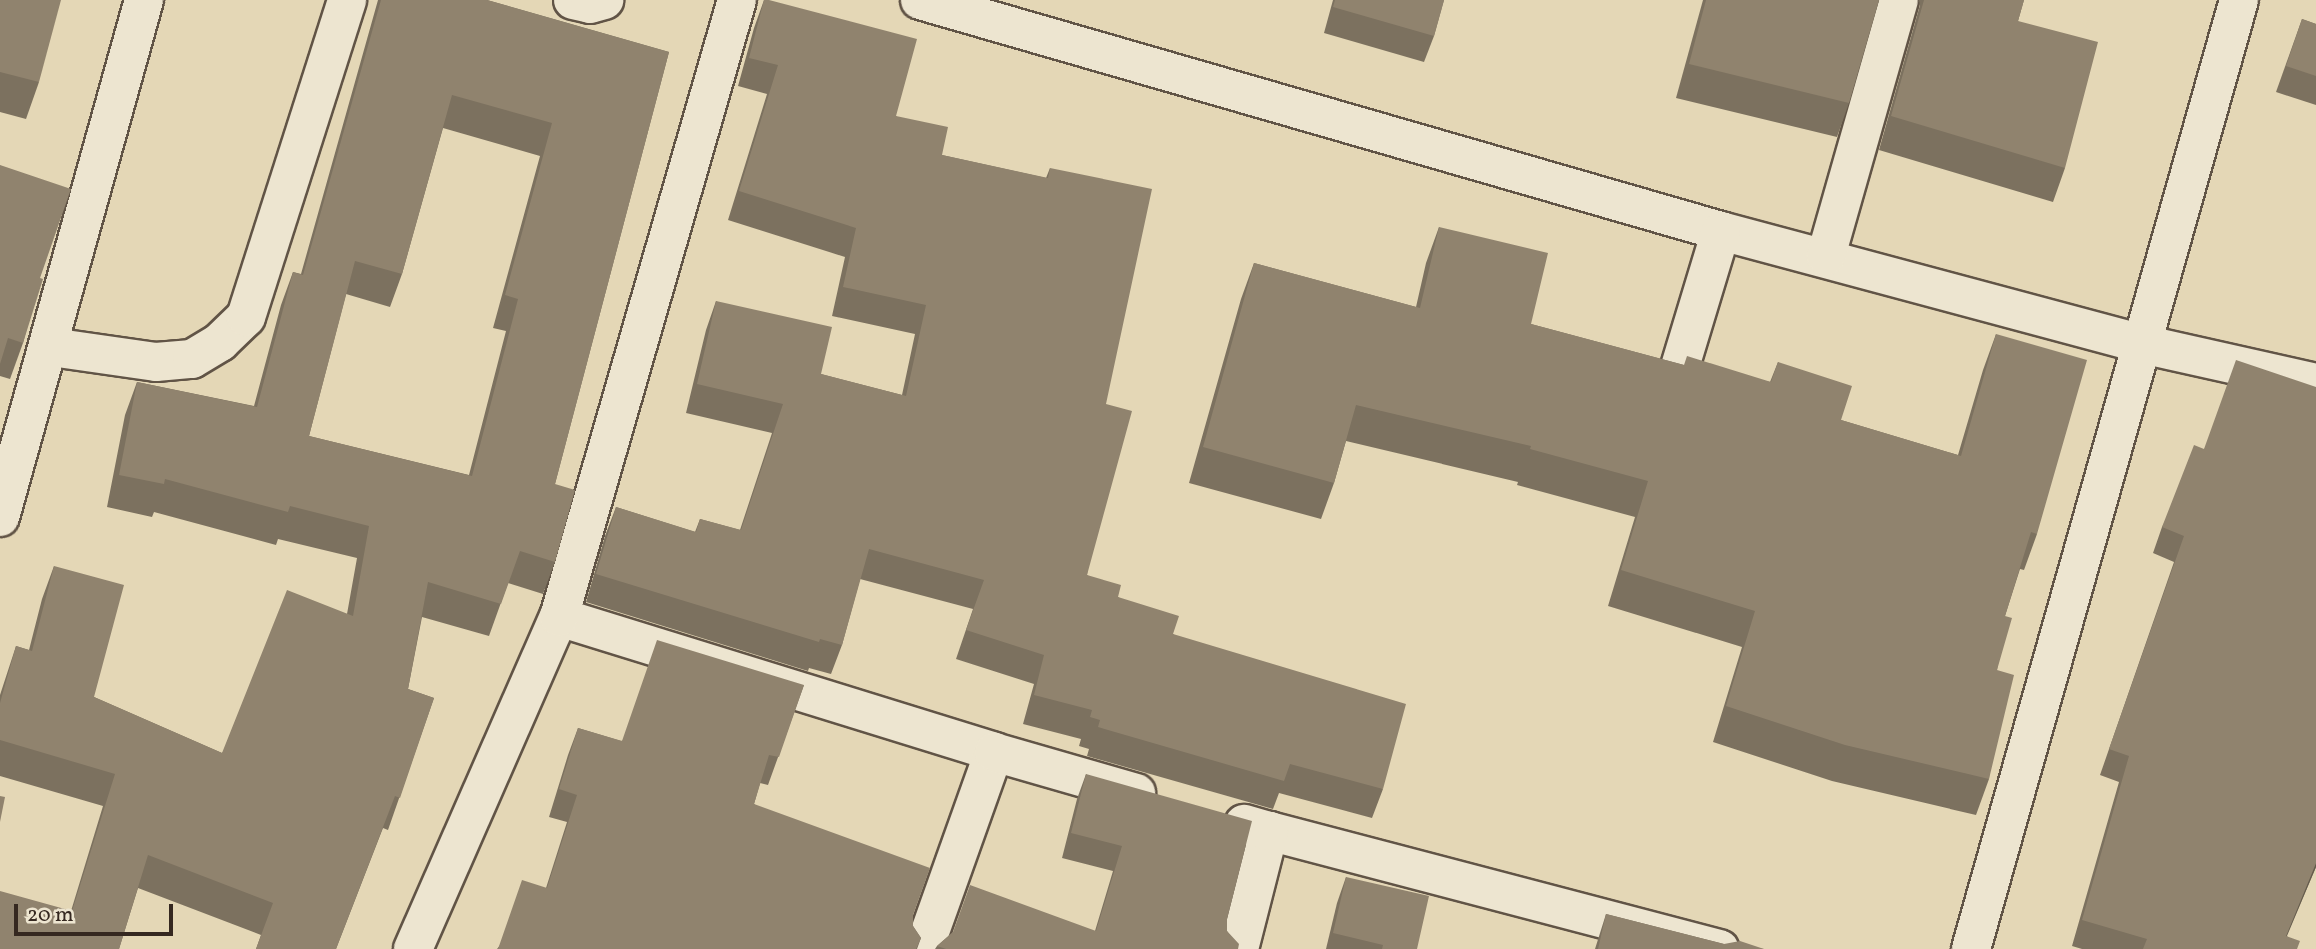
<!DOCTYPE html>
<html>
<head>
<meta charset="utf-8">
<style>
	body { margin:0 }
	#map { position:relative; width:2316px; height:949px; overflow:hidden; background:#e4d7b6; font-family:Vollkorn,serif }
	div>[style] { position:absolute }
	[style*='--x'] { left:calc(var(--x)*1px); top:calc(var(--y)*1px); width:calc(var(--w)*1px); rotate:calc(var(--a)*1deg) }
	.roads { filter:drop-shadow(2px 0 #615446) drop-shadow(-2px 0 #615446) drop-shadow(0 2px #615446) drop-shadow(0 -2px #615446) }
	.minor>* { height:38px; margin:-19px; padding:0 19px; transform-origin:19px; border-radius:19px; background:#ede5d0 }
	.wall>* { inset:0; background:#7c715f }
	.shaded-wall>* { inset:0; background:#655c4d }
	.building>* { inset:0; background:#90836e }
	span { translate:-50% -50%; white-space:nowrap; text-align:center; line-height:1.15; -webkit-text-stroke:7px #ede5d0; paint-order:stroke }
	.scale { position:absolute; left:14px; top:904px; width:159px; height:32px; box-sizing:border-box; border:4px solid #352820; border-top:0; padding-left:9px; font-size:21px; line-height:24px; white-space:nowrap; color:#352820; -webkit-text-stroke:5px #ede5d0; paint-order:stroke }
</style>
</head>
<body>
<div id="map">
	<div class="roads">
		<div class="minor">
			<i style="--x:573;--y:0;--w:17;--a:13"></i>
			<i style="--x:590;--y:4;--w:15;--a:-16"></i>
			<i style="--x:920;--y:0;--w:834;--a:16.09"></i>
			<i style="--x:1721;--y:231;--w:436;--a:15"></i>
			<i style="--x:2142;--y:344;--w:178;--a:12.6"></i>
			<i style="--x:1826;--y:256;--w:266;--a:-74.1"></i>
			<i style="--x:51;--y:347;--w:106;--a:8.1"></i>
			<i style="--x:156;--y:362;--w:36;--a:-5"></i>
			<i style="--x:192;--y:359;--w:33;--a:-31"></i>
			<i style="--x:220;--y:342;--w:36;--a:-44"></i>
			<i style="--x:246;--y:317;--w:333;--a:-72.3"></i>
			<i style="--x:1679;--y:370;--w:145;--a:-73.2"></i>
			<i style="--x:0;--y:517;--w:537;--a:-74.44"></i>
			<i style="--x:559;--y:617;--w:455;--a:17.2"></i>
			<i style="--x:994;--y:752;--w:209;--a:109.6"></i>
			<i style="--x:994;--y:752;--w:148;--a:16.1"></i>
			<i style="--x:1269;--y:831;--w:466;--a:14.7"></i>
			<i style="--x:413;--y:949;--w:363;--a:-66.3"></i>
			<i style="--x:559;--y:617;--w:642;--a:-73.91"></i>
			<i style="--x:1239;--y:949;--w:122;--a:-75.7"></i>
			<i style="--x:1269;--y:831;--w:26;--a:-164"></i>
			<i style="--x:1971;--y:949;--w:986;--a:-74.23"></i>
		</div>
	</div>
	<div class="wall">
		<i style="clip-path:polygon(0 0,39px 82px,26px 119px,0 112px)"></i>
		<i style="clip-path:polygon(evenodd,378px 0,487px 0,669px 52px,555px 484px,555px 562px,543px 594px,508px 583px,489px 636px,422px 617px,408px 689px,434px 698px,388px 830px,383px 828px,336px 949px,256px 949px,261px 935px,138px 888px,119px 949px,71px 911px,103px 806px,0 776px,0 695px,16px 646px,29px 650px,42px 599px,54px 566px,94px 697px,222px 753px,347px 614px,357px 558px,278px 539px,276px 545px,154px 512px,152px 517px,107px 507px,125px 415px,137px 382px,254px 406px,281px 305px,293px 272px,301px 274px,378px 0,443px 128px,540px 156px,493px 328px,506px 331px,469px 475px,309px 436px,346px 294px,390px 307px,402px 274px,443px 128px)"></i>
		<i style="clip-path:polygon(764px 0,896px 116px,942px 155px,1046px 178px,1050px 168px,1106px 404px,1087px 575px,1118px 597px,1173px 634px,1383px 789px,1372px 818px,1279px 793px,1273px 809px,1087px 756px,1089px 749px,1079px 746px,1081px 739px,1023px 724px,1034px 684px,956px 659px,973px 609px,860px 579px,842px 645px,831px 674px,809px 668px,808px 671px,586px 602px,605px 536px,616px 507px,695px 532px,700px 519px,740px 530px,772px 433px,686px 413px,706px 330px,716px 301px,821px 374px,902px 395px,915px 334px,832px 316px,845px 257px,728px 220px,767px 94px,738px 86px,754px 28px)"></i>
		<i style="clip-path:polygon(1333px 0,1444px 0,1434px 36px,1424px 62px,1324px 33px)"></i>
		<i style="clip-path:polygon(1703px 0,1879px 0,1849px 103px,1837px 137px,1676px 98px)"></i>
		<i style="clip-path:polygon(1919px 0,2024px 0,2018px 21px,2065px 168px,2053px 202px,1879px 150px,1920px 5px)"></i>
		<i style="clip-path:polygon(2302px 19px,2316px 24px,2316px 105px,2276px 92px)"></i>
		<i style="clip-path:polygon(0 165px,40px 278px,23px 343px,10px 379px,0 376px)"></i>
		<i style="clip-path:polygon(1439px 227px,1531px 324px,1684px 365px,1770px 382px,1778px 362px,1841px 420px,1958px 455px,1983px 370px,1996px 334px,2037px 534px,2024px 570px,2020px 569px,2005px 616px,1997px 670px,1989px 779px,1976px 815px,1832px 781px,1713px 742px,1742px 647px,1608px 606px,1635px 517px,1517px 485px,1518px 482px,1346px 441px,1334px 483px,1321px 519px,1189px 483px,1241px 299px,1254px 263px,1416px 307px,1426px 263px)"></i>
		<i style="clip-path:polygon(2316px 387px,2316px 867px,2287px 936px,2297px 949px,2082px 949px,2072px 946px,2119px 782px,2100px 775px,2174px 562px,2153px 553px,2162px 527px,2204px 449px)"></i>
		<i style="clip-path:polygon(804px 685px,768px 785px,760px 783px,754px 804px,913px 915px,913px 926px,921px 938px,917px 949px,497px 949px,546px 888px,567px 822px,549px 817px,568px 755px,578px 728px,621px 741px)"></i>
		<i style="clip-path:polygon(1086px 774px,1227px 919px,1227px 931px,1238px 949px,935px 949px,937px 946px,953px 932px,1095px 931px,1113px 871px,1062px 858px,1077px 799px)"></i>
		<i style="clip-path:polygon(1346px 877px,1417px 949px,1326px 949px,1337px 903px)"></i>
		<i style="clip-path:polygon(1606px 914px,1724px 944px,1764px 949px,1595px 949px)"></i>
	</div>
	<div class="shaded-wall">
		<i style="clip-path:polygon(2316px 863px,2316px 867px,2281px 949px,2286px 936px)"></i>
	</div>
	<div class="building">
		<i style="clip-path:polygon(0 0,61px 0,39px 82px,0 72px)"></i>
		<i style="clip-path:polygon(evenodd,381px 0,487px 0,669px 52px,555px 484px,575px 490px,555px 562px,520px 551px,501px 604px,428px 582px,408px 689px,434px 698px,400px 798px,395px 796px,336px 949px,256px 949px,273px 903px,148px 855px,119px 949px,0 949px,0 891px,72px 911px,115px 774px,0 740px,0 703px,16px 646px,32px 651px,54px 566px,124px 585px,94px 697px,222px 753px,287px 590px,353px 616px,369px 526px,290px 506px,288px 512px,165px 479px,164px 484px,119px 475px,137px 382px,257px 407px,293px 272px,303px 275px,381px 0,452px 95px,552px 123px,505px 295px,518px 299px,472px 476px,309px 436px,355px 261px,402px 274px,452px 95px)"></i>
		<i style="clip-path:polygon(764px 0,769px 0,917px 39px,896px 116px,948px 127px,942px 155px,1048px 178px,1050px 168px,1152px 189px,1106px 404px,1132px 411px,1087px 575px,1121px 585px,1118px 597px,1179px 616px,1173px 634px,1406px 704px,1383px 789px,1290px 764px,1284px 781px,1098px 727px,1100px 720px,1090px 717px,1092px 710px,1034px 695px,1044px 655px,966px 630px,984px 580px,869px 549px,842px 645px,820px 639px,819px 642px,596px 574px,616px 507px,696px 532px,700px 519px,741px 530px,783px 404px,697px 384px,716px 301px,832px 327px,821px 374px,906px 396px,926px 305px,843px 287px,856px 228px,739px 191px,778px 65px,749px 58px)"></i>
		<i style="clip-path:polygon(1335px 0,1444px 0,1434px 36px,1333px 7px)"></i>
		<i style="clip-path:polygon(1706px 0,1879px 0,1849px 103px,1689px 64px)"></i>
		<i style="clip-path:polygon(1924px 0,2024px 0,2018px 21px,2098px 42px,2065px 168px,1891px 116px)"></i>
		<i style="clip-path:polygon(2302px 19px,2316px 24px,2316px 76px,2286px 66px)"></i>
		<i style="clip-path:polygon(0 165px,71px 189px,40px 278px,43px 279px,23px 343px,8px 338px,0 364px)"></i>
		<i style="clip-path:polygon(1439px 227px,1548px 253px,1531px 324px,1684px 365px,1687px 356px,1771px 382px,1778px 362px,1852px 386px,1841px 420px,1961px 456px,1996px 334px,2087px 360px,2037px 534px,2031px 532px,2005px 616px,2012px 618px,1997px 670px,2014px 675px,1989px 779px,1845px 745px,1726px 706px,1755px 611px,1621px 570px,1648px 481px,1530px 449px,1531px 446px,1356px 405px,1334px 483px,1203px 447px,1254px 263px,1420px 308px)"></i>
		<i style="clip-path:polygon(2236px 360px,2316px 387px,2316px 863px,2286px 936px,2300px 941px,2297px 949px,2143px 949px,2147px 939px,2082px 920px,2129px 756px,2109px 749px,2184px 536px,2162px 527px,2194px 445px,2204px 449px)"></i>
		<i style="clip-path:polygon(657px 640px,804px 685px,779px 757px,769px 755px,754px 804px,930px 868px,913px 915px,913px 926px,921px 938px,916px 949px,498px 949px,522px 880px,547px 888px,577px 795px,559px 789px,578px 728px,622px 741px)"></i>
		<i style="clip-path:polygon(1086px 774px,1252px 821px,1227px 919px,1227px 931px,1239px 944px,1238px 949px,946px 949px,937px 946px,953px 932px,970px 885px,1096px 931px,1122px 846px,1071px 833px)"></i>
		<i style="clip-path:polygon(0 796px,5px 797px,0 822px)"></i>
		<i style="clip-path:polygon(1346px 877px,1429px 896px,1417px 949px,1382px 949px,1383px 945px,1333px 933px)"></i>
		<i style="clip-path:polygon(1606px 914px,1724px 944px,1740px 941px,1764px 949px,1598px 949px)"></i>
	</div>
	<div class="scale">20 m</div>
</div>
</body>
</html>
